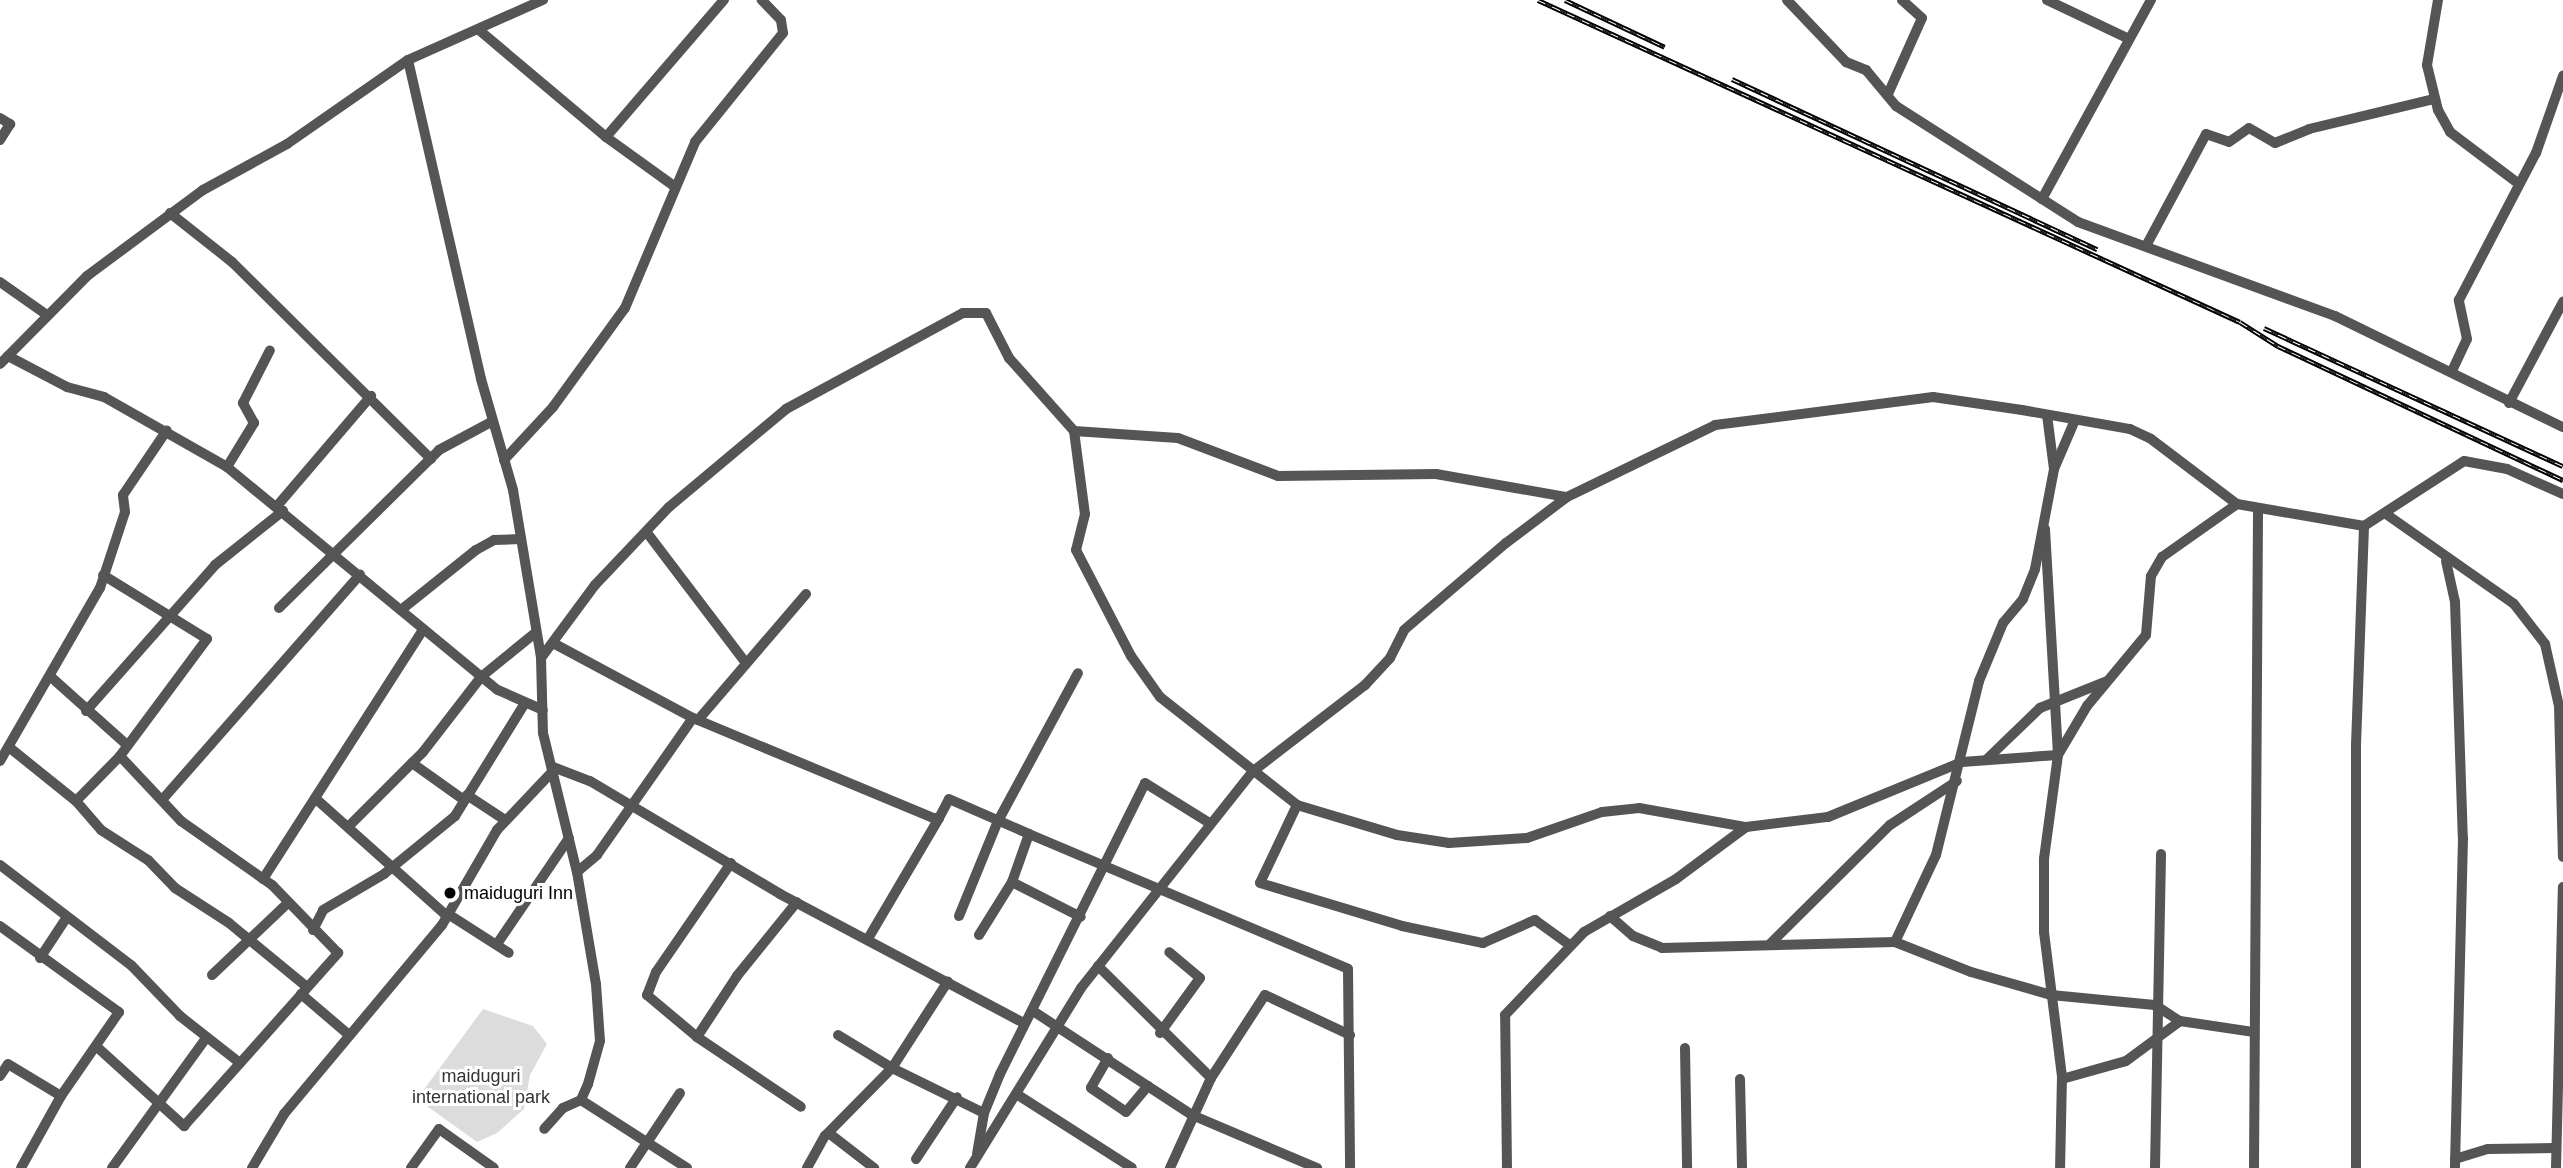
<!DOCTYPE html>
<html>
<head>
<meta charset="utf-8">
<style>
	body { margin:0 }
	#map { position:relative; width:2563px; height:1168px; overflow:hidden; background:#fff; font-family:Helvetica,sans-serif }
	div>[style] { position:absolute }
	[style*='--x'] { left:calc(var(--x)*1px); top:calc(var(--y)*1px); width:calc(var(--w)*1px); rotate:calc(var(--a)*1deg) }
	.green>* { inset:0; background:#dcdcdc }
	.minor>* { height:10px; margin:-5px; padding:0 5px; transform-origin:5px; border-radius:5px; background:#555 }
	.rail>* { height:5px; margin-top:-2.5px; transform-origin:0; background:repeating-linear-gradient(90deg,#fff 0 8px,#000 0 16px); box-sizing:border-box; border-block:2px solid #000 }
	.dots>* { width:19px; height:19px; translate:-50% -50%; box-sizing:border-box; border:4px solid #fff; border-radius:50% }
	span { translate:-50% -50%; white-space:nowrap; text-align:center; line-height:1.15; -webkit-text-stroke:6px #fff; paint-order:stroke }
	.poi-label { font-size:18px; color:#000 }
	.left { translate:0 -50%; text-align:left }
	.park-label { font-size:18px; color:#333 }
</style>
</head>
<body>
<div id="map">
	<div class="green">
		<i style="clip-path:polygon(483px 1009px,533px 1026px,547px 1044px,530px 1075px,524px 1109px,497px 1133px,477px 1142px,417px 1099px)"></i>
	</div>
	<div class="minor">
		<i style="--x:1787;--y:0;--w:86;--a:46.4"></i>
		<i style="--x:1846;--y:62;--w:22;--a:22"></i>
		<i style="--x:1866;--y:70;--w:47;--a:50.2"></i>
		<i style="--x:1896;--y:106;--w:216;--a:32.5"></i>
		<i style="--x:2078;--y:222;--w:274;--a:20.1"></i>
		<i style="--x:2335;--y:316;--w:254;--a:26"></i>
		<i style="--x:2047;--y:0;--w:91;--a:25.4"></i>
		<i style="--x:2438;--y:0;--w:66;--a:99.6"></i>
		<i style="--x:2427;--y:65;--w:46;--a:76.3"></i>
		<i style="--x:2438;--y:110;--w:25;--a:61"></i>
		<i style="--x:2450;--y:132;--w:86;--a:37"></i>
		<i style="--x:479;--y:30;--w:166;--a:40.1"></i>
		<i style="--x:606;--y:137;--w:84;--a:35.8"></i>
		<i style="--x:408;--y:60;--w:327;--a:77.1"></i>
		<i style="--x:481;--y:379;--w:116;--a:73.9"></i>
		<i style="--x:513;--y:490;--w:170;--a:80.5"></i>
		<i style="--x:541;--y:658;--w:75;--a:88.5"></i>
		<i style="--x:543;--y:733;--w:143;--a:76.3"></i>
		<i style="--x:577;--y:872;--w:114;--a:80.4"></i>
		<i style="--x:596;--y:984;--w:57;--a:86"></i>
		<i style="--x:600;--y:1041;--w:45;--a:105.6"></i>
		<i style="--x:588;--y:1084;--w:17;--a:114"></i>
		<i style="--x:581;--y:1100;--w:20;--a:156"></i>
		<i style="--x:563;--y:1108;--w:28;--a:132"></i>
		<i style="--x:1888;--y:94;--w:83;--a:-65.9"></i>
		<i style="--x:1922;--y:18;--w:27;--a:-138"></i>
		<i style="--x:0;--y:118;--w:12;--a:31"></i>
		<i style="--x:10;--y:124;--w:19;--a:122"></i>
		<i style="--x:606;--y:137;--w:181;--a:-49.3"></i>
		<i style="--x:2042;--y:199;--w:227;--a:-61.3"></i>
		<i style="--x:170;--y:213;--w:79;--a:38.3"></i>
		<i style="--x:232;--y:262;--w:280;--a:44.7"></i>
		<i style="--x:2146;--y:246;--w:127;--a:-61.8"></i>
		<i style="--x:2206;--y:134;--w:24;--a:19"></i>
		<i style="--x:2229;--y:142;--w:24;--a:-35"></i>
		<i style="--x:2249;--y:128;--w:30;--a:30"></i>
		<i style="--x:2275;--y:143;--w:37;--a:-22"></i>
		<i style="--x:2309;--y:129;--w:129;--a:-13.5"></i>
		<i style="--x:0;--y:282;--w:57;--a:35.1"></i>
		<i style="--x:8;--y:356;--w:67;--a:27.7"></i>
		<i style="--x:67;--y:387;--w:38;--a:15"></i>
		<i style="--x:104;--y:397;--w:142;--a:29.6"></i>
		<i style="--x:227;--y:467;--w:351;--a:39.5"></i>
		<i style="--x:498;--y:690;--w:49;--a:24"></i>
		<i style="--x:0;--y:364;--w:124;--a:-45.3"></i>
		<i style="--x:87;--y:276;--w:144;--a:-36.6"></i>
		<i style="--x:203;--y:190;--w:96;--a:-28.7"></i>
		<i style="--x:287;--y:144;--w:147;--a:-34.8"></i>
		<i style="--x:408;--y:60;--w:148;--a:-24"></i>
		<i style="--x:2452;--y:371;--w:35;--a:-65"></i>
		<i style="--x:2467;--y:339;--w:40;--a:-102"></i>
		<i style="--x:2459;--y:300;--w:166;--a:-62.4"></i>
		<i style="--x:2536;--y:153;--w:82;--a:-70.7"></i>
		<i style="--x:2509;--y:403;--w:115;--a:-61.9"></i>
		<i style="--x:2047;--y:415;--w:54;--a:82.6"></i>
		<i style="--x:1074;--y:431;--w:104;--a:3.9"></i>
		<i style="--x:1178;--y:438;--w:107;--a:20.8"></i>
		<i style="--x:1278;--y:476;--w:158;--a:-0.7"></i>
		<i style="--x:1436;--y:474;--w:133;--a:10"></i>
		<i style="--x:504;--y:460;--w:72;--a:-47.2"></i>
		<i style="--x:553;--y:407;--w:122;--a:-54"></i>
		<i style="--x:625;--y:308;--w:180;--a:-67.1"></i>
		<i style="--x:695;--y:142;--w:140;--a:-51.1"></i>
		<i style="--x:783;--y:33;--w:13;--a:-99"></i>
		<i style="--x:781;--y:20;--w:28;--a:-134"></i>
		<i style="--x:227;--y:467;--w:52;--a:-58.5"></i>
		<i style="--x:254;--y:423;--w:23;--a:-119"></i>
		<i style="--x:243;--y:403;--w:59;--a:-63"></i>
		<i style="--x:277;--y:506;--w:145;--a:-49.5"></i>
		<i style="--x:2386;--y:514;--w:156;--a:35.1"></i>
		<i style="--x:2514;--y:604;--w:51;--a:52.2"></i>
		<i style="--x:2545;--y:644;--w:64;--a:77.3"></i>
		<i style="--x:2559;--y:706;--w:151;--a:88.5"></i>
		<i style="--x:2045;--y:529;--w:226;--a:86.7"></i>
		<i style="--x:2058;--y:755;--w:105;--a:97.7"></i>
		<i style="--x:2044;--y:859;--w:73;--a:90"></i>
		<i style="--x:2044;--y:932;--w:145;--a:82.9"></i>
		<i style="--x:2062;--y:1076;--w:92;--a:91.2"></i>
		<i style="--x:648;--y:534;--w:161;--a:52.8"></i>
		<i style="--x:2446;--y:561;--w:42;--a:77.6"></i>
		<i style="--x:2455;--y:602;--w:236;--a:88.1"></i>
		<i style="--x:2463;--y:838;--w:330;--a:91.4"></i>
		<i style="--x:279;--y:608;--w:225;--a:-44.6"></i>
		<i style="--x:439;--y:450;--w:61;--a:-28.2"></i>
		<i style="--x:401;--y:610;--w:96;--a:-38.7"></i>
		<i style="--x:476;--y:550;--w:21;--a:-29"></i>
		<i style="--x:494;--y:540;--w:27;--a:-2"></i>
		<i style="--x:553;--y:643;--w:159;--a:28.2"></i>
		<i style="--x:693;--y:718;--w:260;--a:22.6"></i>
		<i style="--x:933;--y:818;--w:6;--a:0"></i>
		<i style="--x:939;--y:818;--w:21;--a:-62"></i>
		<i style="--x:949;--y:799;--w:87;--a:23.6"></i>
		<i style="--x:1029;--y:834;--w:51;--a:109.5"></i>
		<i style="--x:1012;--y:882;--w:77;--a:26.9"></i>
		<i style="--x:541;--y:658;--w:91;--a:-53.5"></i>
		<i style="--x:595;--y:585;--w:108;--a:-46.5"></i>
		<i style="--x:669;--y:507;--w:153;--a:-39.9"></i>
		<i style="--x:786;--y:409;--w:201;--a:-28.5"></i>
		<i style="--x:963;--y:313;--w:23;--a:0"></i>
		<i style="--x:986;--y:313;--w:51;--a:62.9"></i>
		<i style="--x:1009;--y:358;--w:98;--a:48.3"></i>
		<i style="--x:1074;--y:431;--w:84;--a:82.5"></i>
		<i style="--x:1085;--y:514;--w:37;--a:104"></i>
		<i style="--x:1076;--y:550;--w:119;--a:62.6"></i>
		<i style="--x:1131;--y:656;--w:50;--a:54.7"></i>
		<i style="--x:1160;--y:697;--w:174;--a:38.2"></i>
		<i style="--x:1297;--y:805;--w:104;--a:16.7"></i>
		<i style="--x:1397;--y:835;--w:53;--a:8.7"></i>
		<i style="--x:1449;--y:843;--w:78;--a:-3.7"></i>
		<i style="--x:1527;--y:838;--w:79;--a:-19.1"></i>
		<i style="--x:1602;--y:812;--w:37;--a:-6"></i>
		<i style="--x:1639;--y:808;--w:109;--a:10.1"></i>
		<i style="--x:51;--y:677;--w:102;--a:41.8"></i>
		<i style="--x:86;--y:711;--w:195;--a:-48.5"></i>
		<i style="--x:215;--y:565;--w:87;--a:-38.5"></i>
		<i style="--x:698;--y:720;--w:166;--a:-49.4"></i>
		<i style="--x:10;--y:748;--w:85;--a:38.8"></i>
		<i style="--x:76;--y:801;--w:38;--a:49"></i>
		<i style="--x:101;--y:830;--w:56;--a:32.6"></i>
		<i style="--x:148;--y:860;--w:39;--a:46"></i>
		<i style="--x:175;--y:888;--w:64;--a:32.9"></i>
		<i style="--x:229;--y:923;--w:101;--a:39.4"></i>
		<i style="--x:2058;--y:755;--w:57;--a:-59.4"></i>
		<i style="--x:2087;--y:706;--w:92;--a:-50.3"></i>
		<i style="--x:2146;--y:635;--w:59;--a:-85.2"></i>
		<i style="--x:2151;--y:576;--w:22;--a:-60"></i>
		<i style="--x:2162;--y:557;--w:92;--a:-35.2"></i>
		<i style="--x:1987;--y:759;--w:74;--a:-43.9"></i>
		<i style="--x:2040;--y:708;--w:72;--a:-21.9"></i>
		<i style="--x:0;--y:761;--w:200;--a:-60"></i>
		<i style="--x:100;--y:588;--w:80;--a:-71.8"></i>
		<i style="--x:125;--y:512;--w:17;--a:-97"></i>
		<i style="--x:123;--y:495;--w:78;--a:-55.9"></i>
		<i style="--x:412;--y:763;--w:64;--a:35.4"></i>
		<i style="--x:553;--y:767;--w:40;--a:21"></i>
		<i style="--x:590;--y:781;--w:221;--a:30.7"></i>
		<i style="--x:780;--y:894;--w:276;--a:27.9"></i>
		<i style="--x:467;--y:795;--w:45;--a:33.3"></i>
		<i style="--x:315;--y:798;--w:177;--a:41.8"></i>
		<i style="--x:162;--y:800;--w:300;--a:-48.7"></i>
		<i style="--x:76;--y:801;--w:63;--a:-45.6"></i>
		<i style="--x:120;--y:756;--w:146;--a:-53.4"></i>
		<i style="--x:207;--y:639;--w:122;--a:-148.4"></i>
		<i style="--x:1297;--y:805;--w:86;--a:115.4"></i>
		<i style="--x:1260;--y:883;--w:148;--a:16.8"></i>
		<i style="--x:1402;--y:926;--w:83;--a:11.9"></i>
		<i style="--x:1483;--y:943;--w:57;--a:-23.9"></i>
		<i style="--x:1535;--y:920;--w:44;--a:35.8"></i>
		<i style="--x:350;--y:825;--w:103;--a:-45"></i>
		<i style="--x:423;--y:752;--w:95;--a:-52.3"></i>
		<i style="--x:481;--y:677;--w:70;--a:-39.2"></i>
		<i style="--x:1029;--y:834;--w:346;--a:22.9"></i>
		<i style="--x:1348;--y:969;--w:199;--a:89.4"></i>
		<i style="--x:731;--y:863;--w:132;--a:124.5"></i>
		<i style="--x:656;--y:972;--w:25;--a:111"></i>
		<i style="--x:647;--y:995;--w:65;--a:40"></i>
		<i style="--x:697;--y:1037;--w:125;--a:33.9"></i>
		<i style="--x:0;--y:865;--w:165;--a:37.4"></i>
		<i style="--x:131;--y:965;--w:71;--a:46.1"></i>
		<i style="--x:180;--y:1016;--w:76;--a:38.1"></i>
		<i style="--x:577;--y:872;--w:26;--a:-40"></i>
		<i style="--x:597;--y:855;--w:167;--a:-55"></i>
		<i style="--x:263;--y:879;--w:296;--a:-57.3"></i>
		<i style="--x:448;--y:914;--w:72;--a:32.6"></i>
		<i style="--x:959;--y:916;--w:103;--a:-67.7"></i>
		<i style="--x:998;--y:821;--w:168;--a:-61.6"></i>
		<i style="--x:1610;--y:916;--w:30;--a:41"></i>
		<i style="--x:1633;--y:936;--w:31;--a:22"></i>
		<i style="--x:1662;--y:948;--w:233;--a:-1.5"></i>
		<i style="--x:1895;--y:942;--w:82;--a:21.5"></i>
		<i style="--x:1971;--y:972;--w:83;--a:16"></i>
		<i style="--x:2051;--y:995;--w:104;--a:5.5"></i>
		<i style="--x:2155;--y:1005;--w:30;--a:33"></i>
		<i style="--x:0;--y:926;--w:147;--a:35.9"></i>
		<i style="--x:119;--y:1012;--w:102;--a:124.6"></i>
		<i style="--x:61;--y:1096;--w:82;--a:119.1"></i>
		<i style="--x:313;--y:930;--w:22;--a:-63"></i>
		<i style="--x:323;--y:910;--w:71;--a:-30.5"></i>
		<i style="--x:384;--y:874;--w:92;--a:-39.2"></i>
		<i style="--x:455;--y:816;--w:133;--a:-58.2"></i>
		<i style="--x:979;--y:935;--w:62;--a:-58.1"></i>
		<i style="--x:869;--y:937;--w:138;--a:-59.5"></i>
		<i style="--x:1895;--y:942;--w:96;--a:-64.8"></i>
		<i style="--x:1936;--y:855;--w:179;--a:-76.1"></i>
		<i style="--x:1979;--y:681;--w:63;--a:-67.5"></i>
		<i style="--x:2003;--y:623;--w:31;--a:-50"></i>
		<i style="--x:2023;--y:599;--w:32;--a:-68"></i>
		<i style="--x:2035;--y:569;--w:102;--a:-79.2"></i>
		<i style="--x:2054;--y:469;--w:53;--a:-66.8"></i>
		<i style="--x:497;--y:944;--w:128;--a:-55.8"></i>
		<i style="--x:1769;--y:945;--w:170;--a:-44.8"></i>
		<i style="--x:1890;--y:825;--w:80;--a:-33.3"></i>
		<i style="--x:40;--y:958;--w:49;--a:-56.6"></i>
		<i style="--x:1098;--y:966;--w:159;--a:44.7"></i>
		<i style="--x:212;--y:975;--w:105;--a:-43.5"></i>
		<i style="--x:301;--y:994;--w:63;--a:40.5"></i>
		<i style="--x:1033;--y:1011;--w:190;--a:33.2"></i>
		<i style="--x:1192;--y:1115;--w:136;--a:23"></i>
		<i style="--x:1160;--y:1033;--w:68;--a:-54"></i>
		<i style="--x:1200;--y:978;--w:40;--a:-140"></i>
		<i style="--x:838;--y:1035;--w:63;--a:31.4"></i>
		<i style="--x:892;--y:1068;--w:103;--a:-57.2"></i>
		<i style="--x:697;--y:1037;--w:73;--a:-56.7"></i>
		<i style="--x:737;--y:976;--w:95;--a:-51"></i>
		<i style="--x:97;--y:1047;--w:118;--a:42.2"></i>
		<i style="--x:184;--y:1126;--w:232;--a:-48.3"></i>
		<i style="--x:338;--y:953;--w:95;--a:-134.1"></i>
		<i style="--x:272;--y:885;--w:111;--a:-144.9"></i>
		<i style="--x:181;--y:821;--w:89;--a:-133.2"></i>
		<i style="--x:1685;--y:1048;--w:120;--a:89"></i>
		<i style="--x:1108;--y:1058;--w:34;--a:120"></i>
		<i style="--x:1091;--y:1088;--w:42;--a:34.4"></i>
		<i style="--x:1126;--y:1112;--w:34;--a:-50"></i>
		<i style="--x:0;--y:1076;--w:14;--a:-56"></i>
		<i style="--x:8;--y:1064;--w:62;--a:31.1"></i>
		<i style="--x:1740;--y:1079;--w:89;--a:88.7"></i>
		<i style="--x:2062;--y:1079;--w:66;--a:-15.7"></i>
		<i style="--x:2126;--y:1061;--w:67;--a:-36.5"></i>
		<i style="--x:2180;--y:1021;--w:75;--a:8.5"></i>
		<i style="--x:1018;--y:1095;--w:135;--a:32.6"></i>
		<i style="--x:581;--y:1100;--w:126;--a:32.7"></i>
		<i style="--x:830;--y:1134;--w:56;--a:37.7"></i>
		<i style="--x:977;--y:1154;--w:42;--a:-80.3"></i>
		<i style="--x:984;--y:1113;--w:42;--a:-67.7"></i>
		<i style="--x:1000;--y:1074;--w:325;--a:-63.5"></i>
		<i style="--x:1145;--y:783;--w:74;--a:31.8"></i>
		<i style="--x:916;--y:1159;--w:74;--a:-56.5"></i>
		<i style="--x:2455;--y:1159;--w:34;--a:-17"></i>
		<i style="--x:2488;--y:1149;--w:67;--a:-0.9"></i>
		<i style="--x:112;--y:1168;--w:160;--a:-54.1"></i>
		<i style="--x:252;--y:1168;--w:63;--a:-59.3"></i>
		<i style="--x:284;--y:1114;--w:246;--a:-50.1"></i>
		<i style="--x:442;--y:925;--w:110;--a:-59.9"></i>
		<i style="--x:497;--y:830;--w:83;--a:-46.5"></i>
		<i style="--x:411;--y:1168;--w:48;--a:-54.3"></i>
		<i style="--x:439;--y:1129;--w:67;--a:35.3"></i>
		<i style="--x:630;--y:1168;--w:90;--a:-56.3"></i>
		<i style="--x:807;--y:1168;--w:37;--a:-61"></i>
		<i style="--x:825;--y:1136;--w:95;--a:-45.4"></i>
		<i style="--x:892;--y:1068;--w:102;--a:26.1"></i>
		<i style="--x:970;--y:1168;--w:211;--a:-58.3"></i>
		<i style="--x:1081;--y:988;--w:275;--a:-51.6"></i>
		<i style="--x:1252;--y:772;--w:143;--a:-37.6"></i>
		<i style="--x:1365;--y:685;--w:37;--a:-47"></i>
		<i style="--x:1390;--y:658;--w:31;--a:-63"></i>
		<i style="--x:1404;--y:630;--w:134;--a:-40.5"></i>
		<i style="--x:1506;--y:543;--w:76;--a:-37"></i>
		<i style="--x:1567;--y:497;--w:165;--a:-25.9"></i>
		<i style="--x:1715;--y:425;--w:220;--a:-7.3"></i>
		<i style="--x:1933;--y:397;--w:90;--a:8.3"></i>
		<i style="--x:2022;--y:410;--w:110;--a:10"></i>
		<i style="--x:2130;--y:429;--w:23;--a:25"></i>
		<i style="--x:2151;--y:439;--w:108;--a:37.1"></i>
		<i style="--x:2237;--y:504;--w:129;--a:9.8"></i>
		<i style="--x:2364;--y:526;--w:119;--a:-33"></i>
		<i style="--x:2464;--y:461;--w:44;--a:10.5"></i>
		<i style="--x:2507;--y:469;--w:61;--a:24.1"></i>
		<i style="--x:1170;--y:1168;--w:99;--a:-65.5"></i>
		<i style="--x:1211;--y:1078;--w:99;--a:-57"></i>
		<i style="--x:1265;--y:995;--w:94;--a:25.2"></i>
		<i style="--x:1507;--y:1168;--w:153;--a:-90.7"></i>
		<i style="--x:1505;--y:1015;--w:115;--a:-46.4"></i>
		<i style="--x:1584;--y:932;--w:106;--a:-29.9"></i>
		<i style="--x:1676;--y:879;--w:87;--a:-36.6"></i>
		<i style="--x:1746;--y:827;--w:83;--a:-7"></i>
		<i style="--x:1828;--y:817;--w:145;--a:-22.3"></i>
		<i style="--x:1962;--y:762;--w:96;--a:-4.2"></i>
		<i style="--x:2155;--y:1168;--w:314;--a:-88.9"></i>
		<i style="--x:2254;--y:1168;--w:660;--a:-89.65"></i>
		<i style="--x:2356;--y:1168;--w:423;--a:-90"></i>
		<i style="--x:2356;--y:745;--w:219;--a:-87.9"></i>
		<i style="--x:2556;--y:1168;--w:281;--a:-88.6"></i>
	</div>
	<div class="rail">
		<i style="--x:1538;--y:0;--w:772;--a:24.64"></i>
		<i style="--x:2240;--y:322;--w:45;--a:32.3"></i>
		<i style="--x:2278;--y:346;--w:315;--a:25.2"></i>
		<i style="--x:1565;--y:0;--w:110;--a:25.2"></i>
		<i style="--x:1732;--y:79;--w:403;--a:25"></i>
		<i style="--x:2264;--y:328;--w:329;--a:24.8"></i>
	</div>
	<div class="dots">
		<i style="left:450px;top:893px;background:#000"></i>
	</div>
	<div class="poi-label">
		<span class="left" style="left:464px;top:893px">maiduguri Inn</span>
	</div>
	<div class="park-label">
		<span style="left:481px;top:1087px">maiduguri<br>international park</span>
	</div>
</div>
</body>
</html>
